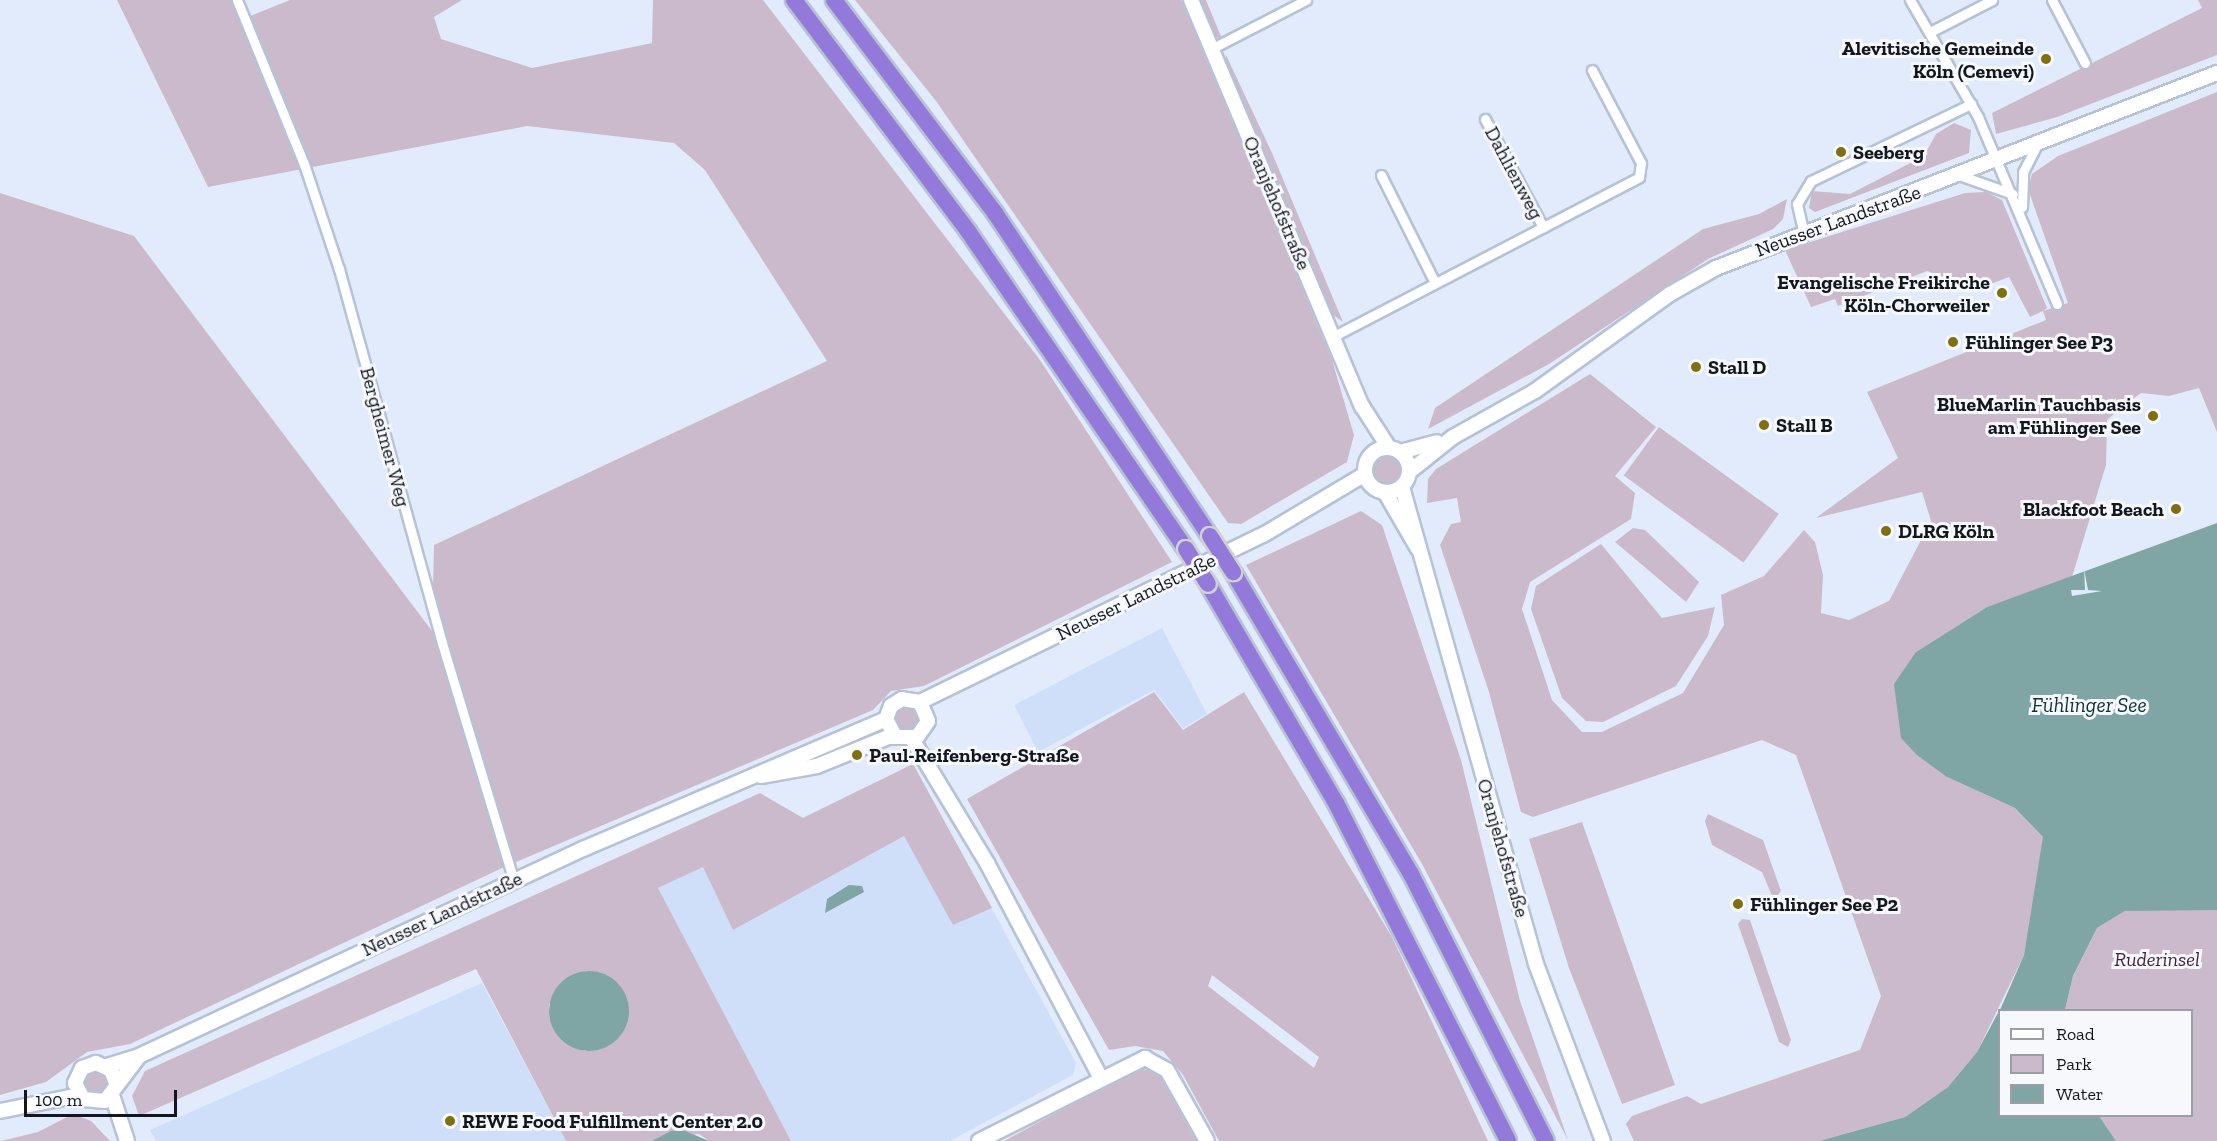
<!DOCTYPE html>
<html>
<head>
<meta charset="utf-8">
<style>
	body { margin:0 }
	#map { position:relative; width:2217px; height:1141px; overflow:hidden; background:#e2ebfb; font-family:"Zilla Slab",serif }
	div>[style] { position:absolute }
	[style*='--x'] { left:calc(var(--x)*1px); top:calc(var(--y)*1px); width:calc(var(--w)*1px); rotate:calc(var(--a)*1deg) }
	.built>* { inset:0; background:#d0dff9 }
	.green>* { inset:0; background:#cbbacb; transform-origin:0 0 }
	.round { border-radius:50% }
	.water>* { inset:0; background:#7fa5a5 }
	.pier>* { inset:0; background:#e2ebfb }
	.roads { filter:drop-shadow(2px 0 #b6c2d5) drop-shadow(-2px 0 #b6c2d5) drop-shadow(0 2px #b6c2d5) drop-shadow(0 -2px #b6c2d5) }
	.street>* { height:9px; margin:-4.5px; padding:0 4.5px; transform-origin:4.5px; border-radius:4.5px; background:#fff }
	.secondary>* { height:14px; margin:-7px; padding:0 7px; transform-origin:7px; border-radius:7px; background:#fff }
	.secondary>.ring { margin:-7px; padding:0; box-sizing:content-box; background:none; border:14px solid #fff; border-radius:50% }
	.highway>* { height:16px; margin:-8px; padding:0 8px; transform-origin:8px; border-radius:8px; background:#9279da }
	.bridges { filter:drop-shadow(2px 0 #d0d1d2) drop-shadow(-2px 0 #d0d1d2) drop-shadow(0 2px #d0d1d2) drop-shadow(0 -2px #d0d1d2) }
	.highway-bridge>* { height:16px; margin:-8px; padding:0 8px; transform-origin:8px; border-radius:8px; background:#9279da }
	.dots>* { width:16px; height:16px; translate:-50% -50%; box-sizing:border-box; border:3px solid #f6f8fc; border-radius:50% }
	span { translate:-50% -50%; white-space:nowrap; text-align:center; line-height:1.15; -webkit-text-stroke:6px #f6f8fc; paint-order:stroke }
	.poi-label { font-size:20px; color:#13171e; font-weight:700 }
	.right { translate:-100% -50%; text-align:right }
	.left { translate:0 -50%; text-align:left }
	.street-label { font-size:20px; color:#13171e }
	.park-label { font-size:20px; color:#3f1f40; font-style:italic }
	.water-label { font-size:21px; color:#0b3333; font-style:italic }
	.legend { position:absolute; left:1998px; top:1009px; width:195px; height:108px; box-sizing:border-box; background:#f6f8fc; border:2px solid #9b9ea3; margin:0; padding:8px 10px; list-style:none; font-size:18px; color:#13171e }
	.legend li { display:flex; align-items:center; gap:12px; height:30px }
	.legend b { width:30px; border:2px solid #9b9ea3 }
	.scale { position:absolute; left:24px; top:1090px; width:153px; height:27px; box-sizing:border-box; border:3px solid #13171e; border-top:0; padding-left:8px; font-size:18px; line-height:21px; white-space:nowrap; color:#13171e; -webkit-text-stroke:4px #f6f8fc; paint-order:stroke }
</style>
</head>
<body>
<div id="map">
	<div class="built">
		<i style="clip-path:polygon(1162px 628px,1207px 714px,1183px 728px,1154px 690px,1038px 752px,1014px 705px)"></i>
		<i style="clip-path:polygon(913px 764px,1076px 1063px,1073px 1075px,950px 1141px,791px 1141px,658px 888px)"></i>
		<i style="clip-path:polygon(482px 983px,566px 1141px,156px 1141px,150px 1130px)"></i>
	</div>
	<div class="green">
		<i style="clip-path:polygon(117px 0,241px 0,248px 17px,290px 0,462px 0,434px 17px,441px 39px,532px 68px,652px 43px,653px 0,763px 0,1040px 360px,1172px 562px,924px 686px,891px 691px,873px 710px,502px 868px,130px 1044px,87px 1052px,46px 1082px,0 1095px,0 193px,134px 236px,432px 631px,434px 545px,827px 361px,705px 170px,674px 143px,527px 126px,208px 187px)"></i>
		<i style="clip-path:polygon(855px 0,1181px 0,1332px 360px,1354px 435px,1347px 462px,1241px 524px,1228px 523px,936px 101px)"></i>
		<i style="clip-path:polygon(1198px 0,1206px 0,1222px 39px,1214px 36px)"></i>
		<i style="clip-path:polygon(2198px 0,2217px 0,2217px 55px,2057px 117px,1996px 134px,1992px 113px,2202px 8px)"></i>
		<i style="clip-path:polygon(1226px 55px,1272px 153px,1343px 322px,1332px 314px,1226px 70px)"></i>
		<i style="clip-path:polygon(2217px 92px,2217px 432px,2199px 388px,2169px 396px,2141px 393px,2126px 404px,2107px 420px,2106px 465px,2072px 577px,1987px 607px,1916px 652px,1947px 777px,2015px 808px,2043px 837px,2045px 850px,2024px 955px,1977px 1052px,1948px 1087px,1905px 1117px,1819px 1141px,1634px 1141px,1626px 1124px,1632px 1116px,1687px 1096px,1701px 1104px,1860px 1050px,1881px 996px,1796px 755px,1762px 740px,1533px 817px,1521px 812px,1489px 692px,1440px 545px,1451px 524px,1461px 522px,1457px 498px,1427px 503px,1428px 479px,1436px 469px,1590px 374px,1656px 427px,1615px 476px,1635px 493px,1631px 519px,1530px 582px,1522px 609px,1552px 700px,1582px 732px,1602px 732px,1683px 693px,1724px 625px,1721px 595px,1764px 576px,1804px 530px,1815px 542px,1823px 575px,1821px 613px,1849px 620px,1889px 601px,1931px 521px,1922px 492px,1816px 518px,1898px 458px,1867px 392px,2046px 320px,2043px 311px,2030px 317px,2009px 277px,1977px 289px,1927px 271px,1838px 306px,1835px 299px,1811px 307px,1785px 250px,1965px 193px,1986px 192px,2002px 200px,2047px 308px,2043px 311px,2068px 303px,2028px 189px,2032px 174px,2058px 156px)"></i>
		<i style="clip-path:polygon(1954px 123px,1971px 130px,1969px 153px,1815px 212px,1809px 208px,1812px 191px,1850px 194px,1924px 156px,1936px 134px)"></i>
		<i style="clip-path:polygon(1787px 199px,1783px 219px,1773px 229px,1708px 259px,1549px 364px,1428px 429px,1435px 408px,1703px 229px,1759px 214px)"></i>
		<i style="left:1659px;top:427px;width:148px;height:60px;rotate:36deg"></i>
		<i class="round" style="left:1373px;top:456px;width:28px;height:28px"></i>
		<i style="clip-path:polygon(1361px 511px,1382px 525px,1461px 760px,1520px 1001px,1568px 1140px,1422px 864px,1246px 565px)"></i>
		<i style="clip-path:polygon(1633px 528px,1645px 530px,1699px 582px,1686px 602px,1615px 542px)"></i>
		<i style="clip-path:polygon(1601px 544px,1662px 618px,1715px 607px,1708px 636px,1676px 686px,1603px 722px,1586px 721px,1562px 698px,1531px 609px,1536px 586px)"></i>
		<i style="clip-path:polygon(evenodd,1154px 692px,1183px 730px,1244px 692px,1392px 937px,1488px 1141px,1219px 1141px,1183px 1075px,1163px 1051px,1135px 1046px,1109px 1050px,967px 799px,1154px 692px,1212px 975px,1319px 1057px,1314px 1068px,1208px 986px,1212px 975px)"></i>
		<i class="round" style="left:894px;top:706px;width:26px;height:26px"></i>
		<i style="clip-path:polygon(evenodd,913px 764px,992px 908px,953px 925px,904px 836px,733px 930px,703px 867px,658px 888px,791px 1141px,709px 1141px,699px 1134px,652px 1141px,566px 1141px,476px 969px,139px 1116px,132px 1096px,145px 1071px,760px 793px,803px 818px,913px 764px,586px 971px,611px 978px,629px 1012px,620px 1036px,585px 1051px,561px 1040px,549px 1017px,549px 1004px,586px 971px)"></i>
		<i style="clip-path:polygon(1708px 814px,1763px 840px,1781px 891px,1777px 896px,1772px 896px,1762px 872px,1712px 845px,1705px 821px)"></i>
		<i style="clip-path:polygon(1582px 822px,1675px 1085px,1622px 1104px,1569px 968px,1529px 839px)"></i>
		<i style="clip-path:polygon(2157px 907px,2217px 910px,2217px 1141px,2116px 1141px,2099px 1116px,2192px 1116px,2192px 1010px,2065px 1010px,2073px 976px,2097px 928px,2125px 911px)"></i>
		<i style="clip-path:polygon(1742px 919px,1750px 920px,1791px 1040px,1788px 1047px,1779px 1042px,1738px 924px)"></i>
		<i style="clip-path:polygon(1140px 1068px,1158px 1073px,1196px 1141px,1004px 1141px)"></i>
		<i class="round" style="left:83px;top:1070px;width:26px;height:26px"></i>
		<i style="clip-path:polygon(73px 1114px,91px 1121px,110px 1141px,1px 1141px,38px 1132px)"></i>
	</div>
	<div class="water">
		<i style="clip-path:polygon(2217px 523px,2217px 910px,2125px 911px,2097px 928px,2073px 976px,2065px 1010px,2000px 1010px,2024px 955px,2043px 837px,2015px 808px,1947px 777px,1917px 755px,1901px 738px,1894px 684px,1916px 652px,1987px 607px)"></i>
		<i style="clip-path:polygon(849px 885px,862px 886px,864px 892px,825px 913px,827px 899px)"></i>
		<i class="round" style="left:549px;top:971px;width:80px;height:80px"></i>
		<i style="clip-path:polygon(1999px 1011px,2000px 1116px,2099px 1116px,2116px 1141px,1819px 1141px,1905px 1117px,1948px 1087px,1977px 1052px)"></i>
		<i style="clip-path:polygon(671px 1131px,685px 1131px,709px 1141px,652px 1141px)"></i>
	</div>
	<div class="pier">
		<i style="clip-path:polygon(2084px 569px,2088px 590px,2102px 591px,2072px 596px,2071px 590px,2085px 590px)"></i>
	</div>
	<div class="roads">
		<div class="street">
			<i style="--x:237;--y:0;--w:177;--a:67.8"></i>
			<i style="--x:304;--y:164;--w:111;--a:71.6"></i>
			<i style="--x:339;--y:269;--w:388;--a:74.6"></i>
			<i style="--x:442;--y:643;--w:249;--a:73.2"></i>
			<i style="--x:1910;--y:0;--w:135;--a:59.8"></i>
			<i style="--x:1978;--y:117;--w:203;--a:67.1"></i>
			<i style="--x:2052;--y:0;--w:71;--a:62.4"></i>
			<i style="--x:1930;--y:32;--w:70;--a:-27.3"></i>
			<i style="--x:1211;--y:49;--w:107;--a:-27.3"></i>
			<i style="--x:1485;--y:119;--w:123;--a:61.8"></i>
			<i style="--x:1381;--y:175;--w:121;--a:63.4"></i>
			<i style="--x:1959;--y:175;--w:57;--a:19.4"></i>
			<i style="--x:2022;--y:207;--w:35;--a:-88"></i>
			<i style="--x:2023;--y:172;--w:34;--a:-63"></i>
			<i style="--x:1803;--y:230;--w:27;--a:-103"></i>
			<i style="--x:1797;--y:204;--w:27;--a:-59"></i>
			<i style="--x:1811;--y:181;--w:178;--a:-25.7"></i>
			<i style="--x:1334;--y:336;--w:344;--a:-27.5"></i>
			<i style="--x:1639;--y:177;--w:14;--a:-82"></i>
			<i style="--x:1641;--y:163;--w:105;--a:-117.8"></i>
		</div>
		<div class="secondary">
			<i style="--x:1191;--y:0;--w:441;--a:67.2"></i>
			<i style="--x:1362;--y:406;--w:50;--a:57.3"></i>
			<i class="ring" style="left:1365px;top:448px;width:30px;height:30px"></i>
			<i style="--x:1400;--y:452;--w:38;--a:-15"></i>
			<i style="--x:1409;--y:472;--w:56;--a:-38.5"></i>
			<i style="--x:1453;--y:437;--w:94;--a:-29.3"></i>
			<i style="--x:1535;--y:391;--w:166;--a:-35.7"></i>
			<i style="--x:1670;--y:294;--w:53;--a:-29.5"></i>
			<i style="--x:1716;--y:268;--w:538;--a:-21.27"></i>
			<i style="--x:1402;--y:487;--w:495;--a:74.3"></i>
			<i style="--x:1536;--y:964;--w:189;--a:69.3"></i>
			<i style="--x:1385;--y:492;--w:66;--a:59.9"></i>
			<i style="--x:920;--y:702;--w:381;--a:-26"></i>
			<i style="--x:1263;--y:535;--w:119;--a:-30.9"></i>
			<i style="--x:912;--y:739;--w:145;--a:58.8"></i>
			<i style="--x:987;--y:863;--w:241;--a:62.1"></i>
			<i style="--x:761;--y:776;--w:57;--a:-10.1"></i>
			<i style="--x:817;--y:766;--w:77;--a:-22.2"></i>
			<i style="--x:888;--y:737;--w:29;--a:0"></i>
			<i style="--x:917;--y:737;--w:19;--a:-55"></i>
			<i style="--x:928;--y:721;--w:21;--a:-113"></i>
			<i style="--x:920;--y:702;--w:18;--a:-171"></i>
			<i style="--x:902;--y:699;--w:13;--a:148"></i>
			<i style="--x:891;--y:706;--w:14;--a:111"></i>
			<i style="--x:886;--y:719;--w:19;--a:62"></i>
			<i style="--x:107;--y:1066;--w:34;--a:-17"></i>
			<i style="--x:139;--y:1056;--w:490;--a:-25"></i>
			<i style="--x:583;--y:849;--w:330;--a:-23.2"></i>
			<i style="--x:116;--y:1083;--w:14;--a:-111"></i>
			<i style="--x:111;--y:1070;--w:17;--a:-155"></i>
			<i style="--x:96;--y:1063;--w:15;--a:160"></i>
			<i style="--x:82;--y:1068;--w:17;--a:115"></i>
			<i style="--x:75;--y:1083;--w:18;--a:63"></i>
			<i style="--x:83;--y:1099;--w:22;--a:5"></i>
			<i style="--x:105;--y:1101;--w:53;--a:-52.7"></i>
			<i style="--x:112;--y:1095;--w:48;--a:71.9"></i>
			<i style="--x:0;--y:1111;--w:81;--a:-11.4"></i>
			<i style="--x:979;--y:1141;--w:186;--a:-26.6"></i>
			<i style="--x:1145;--y:1058;--w:25;--a:29"></i>
			<i style="--x:1167;--y:1070;--w:81;--a:60.6"></i>
		</div>
		<div class="highway">
			<i style="--x:794;--y:0;--w:289;--a:53"></i>
			<i style="--x:968;--y:231;--w:386;--a:55.6"></i>
			<i style="--x:834;--y:0;--w:267;--a:52.9"></i>
			<i style="--x:995;--y:213;--w:388;--a:56.4"></i>
			<i style="--x:1233;--y:572;--w:351;--a:59.5"></i>
			<i style="--x:1411;--y:874;--w:299;--a:63.2"></i>
			<i style="--x:1208;--y:584;--w:254;--a:59.7"></i>
			<i style="--x:1336;--y:803;--w:379;--a:63"></i>
		</div>
	</div>
	<div class="bridges">
		<div class="highway-bridge">
			<i style="--x:1210;--y:536;--w:43;--a:57.4"></i>
			<i style="--x:1186;--y:549;--w:41;--a:57.8"></i>
		</div>
	</div>
	<div class="dots">
		<i style="left:2046px;top:59px;background:#7f6f0e"></i>
		<i style="left:1841px;top:152px;background:#7f6f0e"></i>
		<i style="left:2002px;top:293px;background:#7f6f0e"></i>
		<i style="left:1953px;top:342px;background:#7f6f0e"></i>
		<i style="left:1696px;top:367px;background:#7f6f0e"></i>
		<i style="left:2153px;top:416px;background:#7f6f0e"></i>
		<i style="left:1764px;top:425px;background:#7f6f0e"></i>
		<i style="left:2176px;top:509px;background:#7f6f0e"></i>
		<i style="left:1886px;top:531px;background:#7f6f0e"></i>
		<i style="left:857px;top:755px;background:#7f6f0e"></i>
		<i style="left:1738px;top:904px;background:#7f6f0e"></i>
		<i style="left:450px;top:1121px;background:#7f6f0e"></i>
	</div>
	<div class="poi-label">
		<span class="right" style="left:2034px;top:60px">Alevitische Gemeinde<br>Köln (Cemevi)</span>
		<span class="left" style="left:1853px;top:152px">Seeberg</span>
		<span class="right" style="left:1990px;top:294px">Evangelische Freikirche<br>Köln-Chorweiler</span>
		<span class="left" style="left:1965px;top:342px">Fühlinger See P3</span>
		<span class="left" style="left:1708px;top:367px">Stall D</span>
		<span class="right" style="left:2141px;top:416px">BlueMarlin Tauchbasis<br>am Fühlinger See</span>
		<span class="left" style="left:1776px;top:425px">Stall B</span>
		<span class="right" style="left:2164px;top:509px">Blackfoot Beach</span>
		<span class="left" style="left:1898px;top:531px">DLRG Köln</span>
		<span class="left" style="left:869px;top:755px">Paul-Reifenberg-Straße</span>
		<span class="left" style="left:1750px;top:904px">Fühlinger See P2</span>
		<span class="left" style="left:462px;top:1121px">REWE Food Fulfillment Center 2.0</span>
	</div>
	<div class="street-label">
		<span style="left:1514px;top:173px;rotate:62deg">Dahlienweg</span>
		<span style="left:1277px;top:203px;rotate:67deg">Oranjehofstraße</span>
		<span style="left:1838px;top:221px;rotate:-20deg">Neusser Landstraße</span>
		<span style="left:385px;top:437px;rotate:75deg">Bergheimer Weg</span>
		<span style="left:1136px;top:597px;rotate:-26deg">Neusser Landstraße</span>
		<span style="left:1503px;top:848px;rotate:74deg">Oranjehofstraße</span>
		<span style="left:442px;top:914px;rotate:-25deg">Neusser Landstraße</span>
	</div>
	<div class="park-label">
		<span style="left:2157px;top:959px">Ruderinsel</span>
	</div>
	<div class="water-label">
		<span style="left:2089px;top:705px">Fühlinger See</span>
	</div>
	<ul class="legend">
	<li><b style="height:8px;background:#fff"></b>Road</li>
	<li><b style="height:16px;background:#cbbacb"></b>Park</li>
	<li><b style="height:16px;background:#7fa5a5"></b>Water</li>
	</ul>
	<div class="scale">100 m</div>
</div>
</body>
</html>
